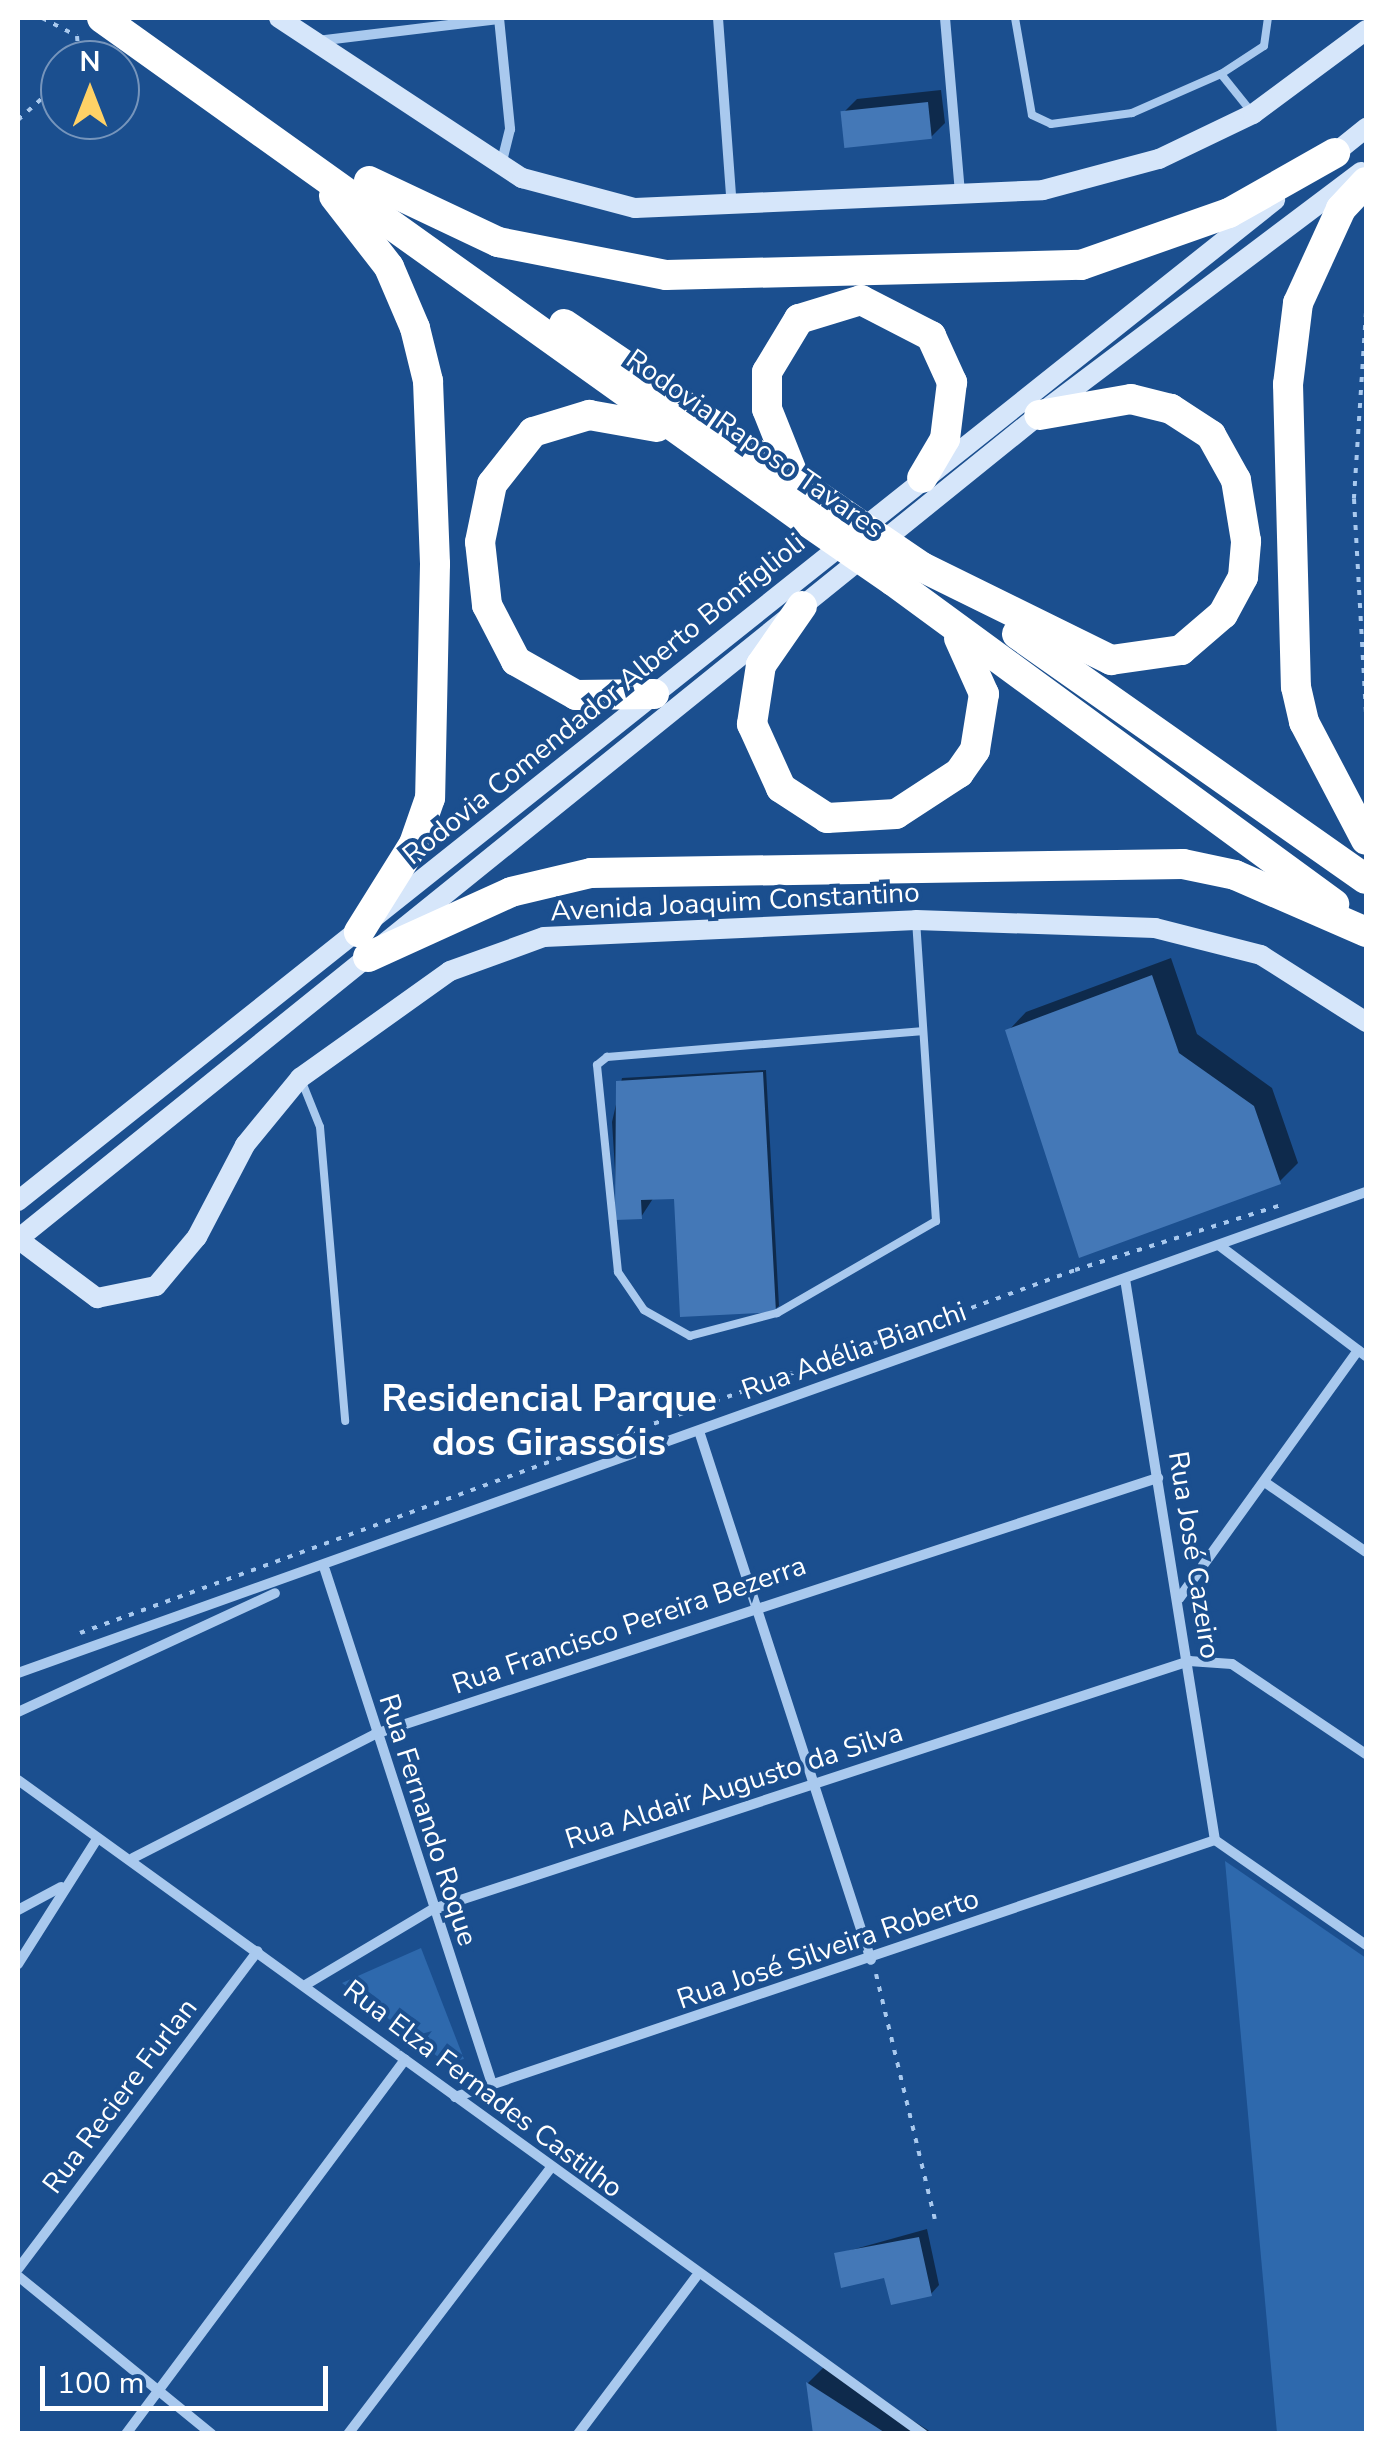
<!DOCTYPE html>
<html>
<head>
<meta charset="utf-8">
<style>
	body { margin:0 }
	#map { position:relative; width:1384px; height:2451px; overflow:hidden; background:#1b4f8f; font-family:"Nunito Sans",sans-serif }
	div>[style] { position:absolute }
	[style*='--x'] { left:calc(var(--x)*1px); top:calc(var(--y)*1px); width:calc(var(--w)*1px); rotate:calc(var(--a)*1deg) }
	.green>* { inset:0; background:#2e69ad }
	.shadow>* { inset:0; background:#0007 }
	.building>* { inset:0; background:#4478b7; transform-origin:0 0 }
	.path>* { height:4px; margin-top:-2px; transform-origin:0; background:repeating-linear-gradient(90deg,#a9c9ee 0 5px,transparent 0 13px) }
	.lane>* { height:8px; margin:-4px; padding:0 4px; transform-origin:4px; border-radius:4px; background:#a9c9ee }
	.street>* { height:10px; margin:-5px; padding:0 5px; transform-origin:5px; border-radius:5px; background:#a9c9ee }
	.secondary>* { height:20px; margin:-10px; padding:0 10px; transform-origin:10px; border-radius:10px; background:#d6e6fa }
	.highway>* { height:30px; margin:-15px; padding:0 15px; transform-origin:15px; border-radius:15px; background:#fff }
	.highway-bridge>* { height:30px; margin:-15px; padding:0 15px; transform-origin:15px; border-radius:15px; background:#fff }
	span { translate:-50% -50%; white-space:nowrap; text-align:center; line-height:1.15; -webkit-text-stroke:8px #1b4f8f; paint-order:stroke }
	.street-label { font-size:28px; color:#fff }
	.district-label { font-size:38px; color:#fff; font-weight:700 }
	.frame { position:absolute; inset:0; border:20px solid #fff; pointer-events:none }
	.north { position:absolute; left:40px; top:40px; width:100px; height:100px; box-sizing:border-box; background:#1b4f8f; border:2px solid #7695bc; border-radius:50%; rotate:0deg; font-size:28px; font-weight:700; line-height:40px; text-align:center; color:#fff }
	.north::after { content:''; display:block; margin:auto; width:35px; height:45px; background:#ffd166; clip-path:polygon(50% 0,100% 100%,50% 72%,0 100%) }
	.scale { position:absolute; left:40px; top:2366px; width:288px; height:45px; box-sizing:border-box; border:5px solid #fff; border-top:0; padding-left:12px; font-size:30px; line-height:35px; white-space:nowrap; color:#fff; -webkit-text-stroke:8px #1b4f8f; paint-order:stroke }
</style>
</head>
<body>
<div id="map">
	<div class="green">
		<i style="clip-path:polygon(1225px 1861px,1366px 1958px,1364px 2433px,1277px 2433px)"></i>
		<i style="clip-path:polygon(421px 1948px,464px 2059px,446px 2063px,342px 1983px)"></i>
	</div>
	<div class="shadow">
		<i style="clip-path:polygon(941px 90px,945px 123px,931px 137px,843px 113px,857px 99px)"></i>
		<i style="clip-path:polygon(1171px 958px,1197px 1034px,1272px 1088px,1298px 1163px,1279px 1182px,1008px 1031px,1026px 1012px)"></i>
		<i style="clip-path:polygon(766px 1070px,779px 1306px,775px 1309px,676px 1196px,654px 1197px,641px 1217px,618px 1218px,612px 1122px,622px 1078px)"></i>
		<i style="clip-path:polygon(927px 2229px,939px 2285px,931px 2294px,837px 2254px)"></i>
		<i style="clip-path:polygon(826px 2365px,934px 2434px,815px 2434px,808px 2383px)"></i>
	</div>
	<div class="building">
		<i style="left:928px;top:102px;width:37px;height:88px;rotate:84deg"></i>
		<i style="clip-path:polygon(1152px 975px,1179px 1053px,1254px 1106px,1281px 1184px,1079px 1258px,1005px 1030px)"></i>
		<i style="clip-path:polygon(763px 1072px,776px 1312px,680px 1317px,674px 1199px,641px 1200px,642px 1219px,615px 1220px,616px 1081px)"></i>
		<i style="clip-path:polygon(919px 2237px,932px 2296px,891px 2305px,884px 2278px,841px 2288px,834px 2253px)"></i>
		<i style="clip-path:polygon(806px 2382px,887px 2434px,813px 2434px)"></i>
	</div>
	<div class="path">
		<i style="--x:42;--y:18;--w:39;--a:27"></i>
		<i style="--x:77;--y:36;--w:24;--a:85"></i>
		<i style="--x:18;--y:120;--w:57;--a:-42.1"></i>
		<i style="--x:1366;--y:312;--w:187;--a:93.7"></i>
		<i style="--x:1354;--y:499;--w:218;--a:86.8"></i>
		<i style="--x:80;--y:1633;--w:1059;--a:-20.04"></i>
		<i style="--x:1075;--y:1270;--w:216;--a:-17.5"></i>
		<i style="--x:876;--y:1974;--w:252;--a:76.5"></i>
	</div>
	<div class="lane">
		<i style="--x:1015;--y:18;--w:98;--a:80.1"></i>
		<i style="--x:1032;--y:115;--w:21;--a:25"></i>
		<i style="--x:1051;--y:124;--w:82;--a:-7.7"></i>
		<i style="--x:1132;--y:113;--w:97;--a:-23.7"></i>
		<i style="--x:1221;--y:74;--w:51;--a:-33.1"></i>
		<i style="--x:1264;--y:46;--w:28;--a:-82"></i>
		<i style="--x:1221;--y:74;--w:51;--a:51.3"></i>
		<i style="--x:916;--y:920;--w:302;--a:86.2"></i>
		<i style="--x:936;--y:1221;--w:184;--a:149.9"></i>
		<i style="--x:777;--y:1313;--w:90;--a:165.2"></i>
		<i style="--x:690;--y:1336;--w:53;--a:-150.5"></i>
		<i style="--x:644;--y:1310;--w:46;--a:-124.4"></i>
		<i style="--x:618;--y:1272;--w:208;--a:-95.8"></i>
		<i style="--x:597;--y:1065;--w:13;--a:-39"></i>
		<i style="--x:607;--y:1057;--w:315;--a:-4.7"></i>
		<i style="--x:302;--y:1082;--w:48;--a:68.2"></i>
		<i style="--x:320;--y:1127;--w:295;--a:85.1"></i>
	</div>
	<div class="street">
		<i style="--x:499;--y:18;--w:112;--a:84.3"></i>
		<i style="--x:510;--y:129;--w:36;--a:104"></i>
		<i style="--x:718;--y:18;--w:190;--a:85.8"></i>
		<i style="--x:945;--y:18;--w:177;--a:85.1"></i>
		<i style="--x:317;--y:41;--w:183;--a:-6.9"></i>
		<i style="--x:1220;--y:1246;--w:183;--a:37"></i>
		<i style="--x:1125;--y:1279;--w:568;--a:80.89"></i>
		<i style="--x:699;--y:1431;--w:556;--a:71.99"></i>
		<i style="--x:1266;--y:1483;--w:121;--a:34.6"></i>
		<i style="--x:325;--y:1570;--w:540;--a:72"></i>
		<i style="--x:1178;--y:1600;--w:308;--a:-54.2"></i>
		<i style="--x:18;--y:1673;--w:1431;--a:-19.64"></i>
		<i style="--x:18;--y:1712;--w:283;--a:-24.8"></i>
		<i style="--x:18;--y:1780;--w:1117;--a:35.85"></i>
		<i style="--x:1215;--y:1840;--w:184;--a:34.8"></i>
		<i style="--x:133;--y:1858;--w:272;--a:-27.1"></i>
		<i style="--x:375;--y:1734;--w:824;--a:-18.11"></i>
		<i style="--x:18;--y:1910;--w:49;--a:-28.1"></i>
		<i style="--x:18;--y:1964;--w:148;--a:-57.7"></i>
		<i style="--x:307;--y:1984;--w:147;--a:-30.8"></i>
		<i style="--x:433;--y:1909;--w:796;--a:-18.16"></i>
		<i style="--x:1189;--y:1661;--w:43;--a:4"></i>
		<i style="--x:1232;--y:1664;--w:161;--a:33.9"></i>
		<i style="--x:455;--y:2097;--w:802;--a:-18.68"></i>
		<i style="--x:18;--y:2269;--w:398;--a:-53"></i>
		<i style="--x:18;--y:2276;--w:250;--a:39.2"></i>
		<i style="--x:126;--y:2434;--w:467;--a:-53.3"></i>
		<i style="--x:348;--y:2434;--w:335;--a:-52.7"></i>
		<i style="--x:578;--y:2434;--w:196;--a:-53.1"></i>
	</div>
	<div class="secondary">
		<i style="--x:279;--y:18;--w:291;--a:33.4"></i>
		<i style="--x:522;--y:178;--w:117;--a:14.9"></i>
		<i style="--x:635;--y:208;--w:408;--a:-2.5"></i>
		<i style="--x:1043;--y:190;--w:120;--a:-15"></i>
		<i style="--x:1159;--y:159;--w:104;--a:-25.6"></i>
		<i style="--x:1253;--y:114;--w:141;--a:-36.6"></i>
		<i style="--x:1325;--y:161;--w:53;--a:-38.8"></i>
		<i style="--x:1361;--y:172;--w:403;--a:143"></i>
		<i style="--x:1039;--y:415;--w:1312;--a:141.09"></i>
		<i style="--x:18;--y:1239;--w:99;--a:36.8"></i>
		<i style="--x:97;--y:1298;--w:60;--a:-11.5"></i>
		<i style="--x:156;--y:1286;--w:64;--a:-50.1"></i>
		<i style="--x:197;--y:1237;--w:104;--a:-62.4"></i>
		<i style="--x:245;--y:1145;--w:87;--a:-50.6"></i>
		<i style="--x:300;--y:1078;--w:184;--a:-35.5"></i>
		<i style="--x:450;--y:971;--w:100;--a:-19.9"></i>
		<i style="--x:544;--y:937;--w:372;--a:-2.6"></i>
		<i style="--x:916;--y:920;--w:239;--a:1.9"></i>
		<i style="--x:1155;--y:928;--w:109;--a:14.3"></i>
		<i style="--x:1261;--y:955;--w:125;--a:32.5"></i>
		<i style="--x:18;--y:1201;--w:1607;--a:-38.53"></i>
	</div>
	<div class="highway">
		<i style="--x:102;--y:18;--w:865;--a:35.55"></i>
		<i style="--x:369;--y:181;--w:143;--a:25.3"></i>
		<i style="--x:498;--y:242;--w:171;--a:11.1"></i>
		<i style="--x:666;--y:275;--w:415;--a:-1.4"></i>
		<i style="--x:1081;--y:265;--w:157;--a:-19.4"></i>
		<i style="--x:1229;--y:213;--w:122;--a:-29.5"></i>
		<i style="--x:1366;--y:182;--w:37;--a:133"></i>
		<i style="--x:1341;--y:209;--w:103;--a:114.6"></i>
		<i style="--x:1298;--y:303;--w:82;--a:97"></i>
		<i style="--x:1288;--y:384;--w:303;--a:88.5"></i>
		<i style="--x:1296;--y:687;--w:36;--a:77"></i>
		<i style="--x:1304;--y:722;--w:133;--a:62.3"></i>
		<i style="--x:334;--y:196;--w:90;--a:52.2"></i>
		<i style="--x:389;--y:267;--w:66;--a:66.9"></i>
		<i style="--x:415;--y:328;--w:55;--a:76.2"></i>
		<i style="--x:428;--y:381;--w:183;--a:87.8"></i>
		<i style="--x:435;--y:564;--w:234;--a:91.2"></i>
		<i style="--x:430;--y:798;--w:49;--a:109.2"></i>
		<i style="--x:414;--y:844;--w:104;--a:122"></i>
		<i style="--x:564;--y:324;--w:323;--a:34.1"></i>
		<i style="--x:795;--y:479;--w:75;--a:-111.8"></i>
		<i style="--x:767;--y:409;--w:37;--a:-90"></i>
		<i style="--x:767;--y:372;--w:62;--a:-58.9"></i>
		<i style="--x:799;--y:319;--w:65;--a:-17"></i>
		<i style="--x:861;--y:300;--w:79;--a:27.2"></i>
		<i style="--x:931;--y:336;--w:51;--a:65.5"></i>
		<i style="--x:952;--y:382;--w:57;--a:97"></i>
		<i style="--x:945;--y:439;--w:45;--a:120.5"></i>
		<i style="--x:922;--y:567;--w:211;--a:26.2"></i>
		<i style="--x:1111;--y:660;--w:71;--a:-8.1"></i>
		<i style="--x:1181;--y:650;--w:55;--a:-40.6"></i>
		<i style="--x:1223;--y:614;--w:42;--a:-61.6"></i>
		<i style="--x:1243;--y:577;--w:36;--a:-85"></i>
		<i style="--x:1246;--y:541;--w:62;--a:-99.3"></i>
		<i style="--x:1236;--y:480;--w:51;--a:-119.1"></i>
		<i style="--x:1211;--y:435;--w:48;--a:-147"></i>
		<i style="--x:1171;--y:409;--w:41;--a:-166"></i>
		<i style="--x:1131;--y:399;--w:93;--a:170.1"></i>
		<i style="--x:893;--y:581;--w:547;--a:36.22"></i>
		<i style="--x:802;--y:606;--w:72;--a:124.8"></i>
		<i style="--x:761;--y:665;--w:60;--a:98.7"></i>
		<i style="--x:752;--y:724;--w:70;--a:65.6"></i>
		<i style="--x:781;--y:788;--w:55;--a:33.1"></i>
		<i style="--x:827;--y:818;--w:69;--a:-3.3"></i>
		<i style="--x:896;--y:814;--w:75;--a:-33.1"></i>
		<i style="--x:959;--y:773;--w:28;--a:-55"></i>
		<i style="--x:975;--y:750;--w:57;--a:-80.9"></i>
		<i style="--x:984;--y:694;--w:61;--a:-114.1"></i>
		<i style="--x:1017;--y:634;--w:426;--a:35.1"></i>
		<i style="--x:654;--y:694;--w:78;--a:179.3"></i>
		<i style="--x:576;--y:695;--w:69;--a:-150.5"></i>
		<i style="--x:516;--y:661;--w:63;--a:-117.4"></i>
		<i style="--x:487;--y:605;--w:63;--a:-96.3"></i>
		<i style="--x:480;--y:542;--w:59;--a:-78.3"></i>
		<i style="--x:492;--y:484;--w:66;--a:-51.7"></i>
		<i style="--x:533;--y:432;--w:59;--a:-16.9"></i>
		<i style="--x:589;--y:415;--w:69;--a:10"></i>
		<i style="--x:368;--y:957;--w:157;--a:-24.4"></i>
		<i style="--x:511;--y:892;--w:82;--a:-13.4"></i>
		<i style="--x:591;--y:873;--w:592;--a:-0.87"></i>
		<i style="--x:1183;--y:864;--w:53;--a:11.9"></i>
		<i style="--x:1235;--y:875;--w:143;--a:23.5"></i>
	</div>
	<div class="highway-bridge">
		<i style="--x:831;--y:505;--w:110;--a:34.3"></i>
		<i style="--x:806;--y:521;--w:106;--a:34.6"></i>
	</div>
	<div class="street-label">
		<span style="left:755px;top:444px;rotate:35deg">Rodovia Raposo Tavares</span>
		<span style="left:604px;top:699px;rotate:-39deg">Rodovia Comendador Alberto Bonfiglioli</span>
		<span style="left:735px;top:902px;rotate:-3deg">Avenida Joaquim Constantino</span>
		<span style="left:854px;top:1351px;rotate:-20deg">Rua Adélia Bianchi</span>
		<span style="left:1194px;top:1555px;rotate:81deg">Rua José Cazeiro</span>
		<span style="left:629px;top:1625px;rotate:-19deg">Rua Francisco Pereira Bezerra</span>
		<span style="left:734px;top:1786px;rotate:-18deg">Rua Aldair Augusto da Silva</span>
		<span style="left:428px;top:1820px;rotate:72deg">Rua Fernando Roque</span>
		<span style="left:828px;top:1949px;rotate:-19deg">Rua José Silveira Roberto</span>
		<span style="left:483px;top:2089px;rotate:37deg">Rua Elza Fernades Castilho</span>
		<span style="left:120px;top:2096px;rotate:-53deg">Rua Reciere Furlan</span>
	</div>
	<div class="district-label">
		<span style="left:549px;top:1421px">Residencial Parque<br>dos Girassóis</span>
	</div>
	<div class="frame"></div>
	<div class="north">N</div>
	<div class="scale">100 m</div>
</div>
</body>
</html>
